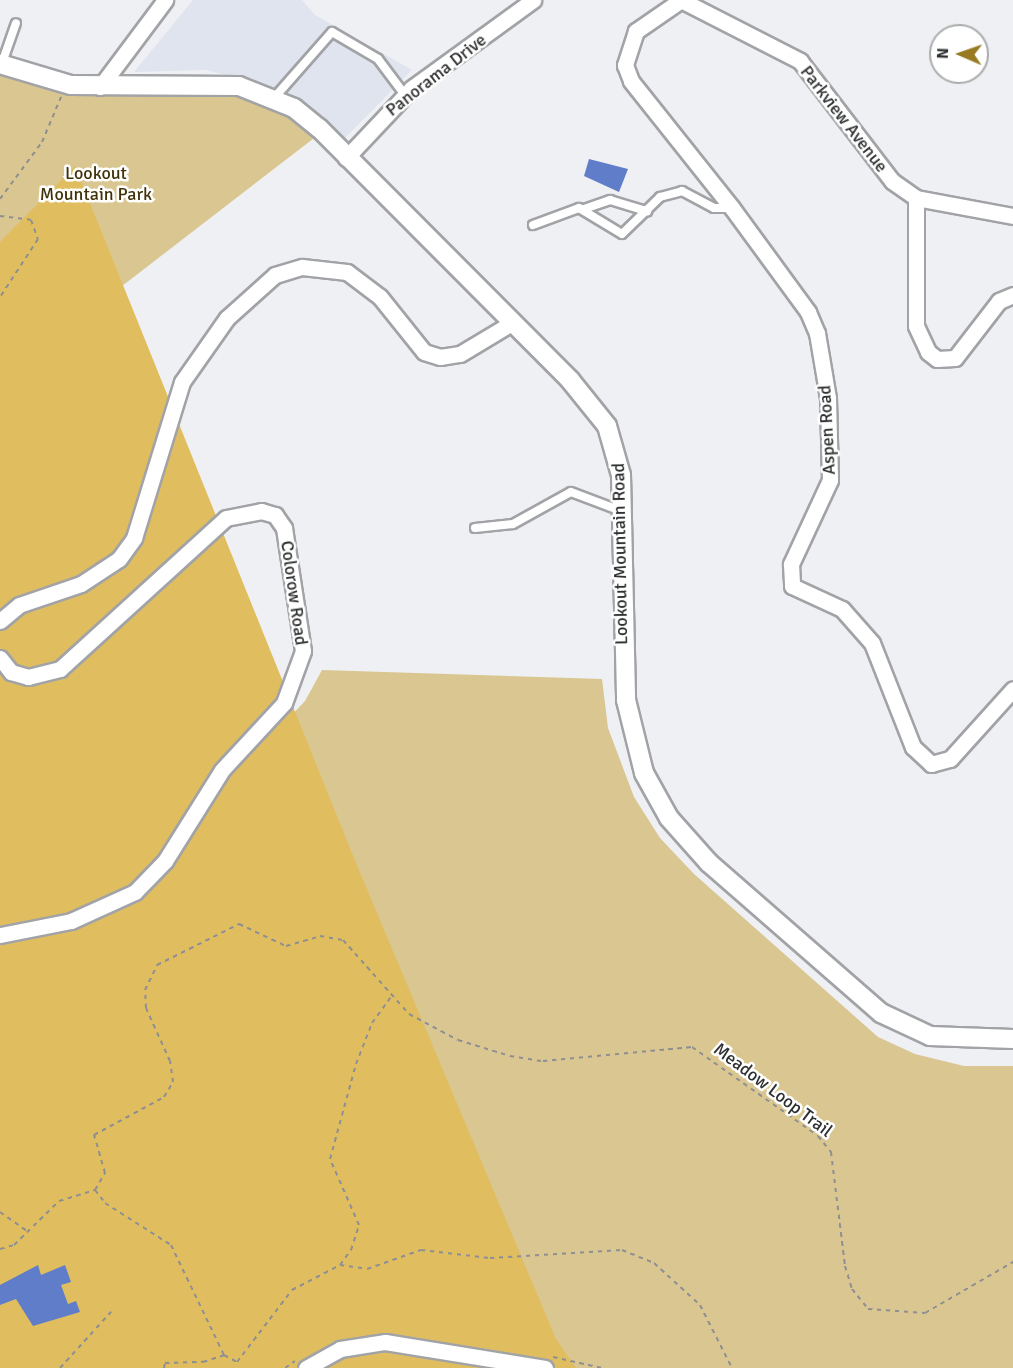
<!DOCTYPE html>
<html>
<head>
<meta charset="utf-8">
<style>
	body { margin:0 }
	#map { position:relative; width:1013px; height:1368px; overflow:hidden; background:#eff0f4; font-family:Signika,sans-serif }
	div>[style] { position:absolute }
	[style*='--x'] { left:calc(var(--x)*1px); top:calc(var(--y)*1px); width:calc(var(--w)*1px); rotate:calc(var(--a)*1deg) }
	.built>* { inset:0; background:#dfe4ee }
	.green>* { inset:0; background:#dac690 }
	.forest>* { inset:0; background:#e0be5f }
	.building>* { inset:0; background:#5f7dc8 }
	.path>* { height:2px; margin-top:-1px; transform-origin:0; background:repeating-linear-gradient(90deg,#8e8f92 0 4.5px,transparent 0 9px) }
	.roads { filter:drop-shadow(2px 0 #a2a3a6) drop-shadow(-2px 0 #a2a3a6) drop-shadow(0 2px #a2a3a6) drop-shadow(0 -2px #a2a3a6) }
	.service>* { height:8px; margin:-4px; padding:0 4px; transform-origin:4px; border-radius:4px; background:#fff }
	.minor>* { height:15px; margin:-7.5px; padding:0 7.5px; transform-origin:7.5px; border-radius:7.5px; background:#fff }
	.tertiary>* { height:18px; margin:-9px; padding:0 9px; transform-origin:9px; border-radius:9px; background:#fff }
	span { translate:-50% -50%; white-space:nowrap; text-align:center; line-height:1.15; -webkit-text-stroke:5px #fff; paint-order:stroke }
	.street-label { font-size:18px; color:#2e2f30 }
	.park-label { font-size:18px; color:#413309 }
	.north { position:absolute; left:929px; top:24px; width:60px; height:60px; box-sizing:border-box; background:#fff; border:2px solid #abacac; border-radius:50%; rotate:272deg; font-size:16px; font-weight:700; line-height:24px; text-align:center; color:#2e2f30 }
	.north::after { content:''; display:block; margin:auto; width:21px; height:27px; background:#977a22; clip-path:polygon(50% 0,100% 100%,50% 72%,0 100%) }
</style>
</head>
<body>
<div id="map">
	<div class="built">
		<i style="clip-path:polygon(193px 0,302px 0,315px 15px,412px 70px,345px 138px,309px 105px,266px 85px,206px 70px,134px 72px)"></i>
	</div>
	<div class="green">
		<i style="clip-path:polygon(0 63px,54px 82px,237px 90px,322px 132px,0 380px)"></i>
		<i style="clip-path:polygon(322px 670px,602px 679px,608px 728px,634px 797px,660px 838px,694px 874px,878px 1037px,915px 1054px,964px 1066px,1013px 1066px,1013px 1368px,0 1368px,238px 772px,305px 701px)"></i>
	</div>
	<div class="forest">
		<i style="clip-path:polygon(75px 166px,356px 863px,556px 1339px,576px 1368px,0 1368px,0 242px)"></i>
	</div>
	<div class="building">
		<i style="clip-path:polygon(589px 159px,628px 169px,619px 192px,584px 176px)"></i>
		<i style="clip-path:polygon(38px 1265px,41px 1275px,65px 1265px,71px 1282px,61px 1285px,68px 1304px,76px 1301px,80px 1312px,33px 1326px,16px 1299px,0 1305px,0 1285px)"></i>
	</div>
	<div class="path">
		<i style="--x:0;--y:199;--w:71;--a:-53.6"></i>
		<i style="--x:42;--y:142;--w:49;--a:-67.1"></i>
		<i style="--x:0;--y:216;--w:31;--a:7"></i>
		<i style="--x:31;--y:220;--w:20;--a:70"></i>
		<i style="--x:38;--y:239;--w:69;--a:123.2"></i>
		<i style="--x:95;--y:1190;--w:16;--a:52"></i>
		<i style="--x:105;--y:1203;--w:78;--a:32.5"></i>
		<i style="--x:171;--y:1245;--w:122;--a:64.3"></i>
		<i style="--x:224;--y:1355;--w:15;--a:28"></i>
		<i style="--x:237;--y:1362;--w:91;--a:-52.6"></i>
		<i style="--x:292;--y:1290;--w:54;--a:-27.5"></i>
		<i style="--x:340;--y:1265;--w:19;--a:-54"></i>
		<i style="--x:351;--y:1250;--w:26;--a:-72"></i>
		<i style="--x:359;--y:1225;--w:72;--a:-113.7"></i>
		<i style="--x:330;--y:1159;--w:98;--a:-74.7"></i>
		<i style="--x:356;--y:1064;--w:44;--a:-68.7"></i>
		<i style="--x:372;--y:1023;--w:34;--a:-54"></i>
		<i style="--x:0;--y:1212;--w:32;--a:35"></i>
		<i style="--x:0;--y:1249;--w:15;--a:-16"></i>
		<i style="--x:14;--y:1245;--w:63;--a:-44.4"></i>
		<i style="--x:59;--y:1201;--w:38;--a:-17"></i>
		<i style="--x:95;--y:1190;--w:20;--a:-60"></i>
		<i style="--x:105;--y:1173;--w:40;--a:-106"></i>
		<i style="--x:94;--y:1135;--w:80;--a:-28.5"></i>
		<i style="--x:164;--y:1097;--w:17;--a:-59"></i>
		<i style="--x:173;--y:1082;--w:21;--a:-98"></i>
		<i style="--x:170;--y:1061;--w:58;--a:-114.4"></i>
		<i style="--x:146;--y:1008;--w:18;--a:-93"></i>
		<i style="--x:145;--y:990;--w:28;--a:-64"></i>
		<i style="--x:157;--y:965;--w:92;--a:-26.6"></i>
		<i style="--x:239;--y:924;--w:52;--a:25.1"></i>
		<i style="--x:286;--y:946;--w:35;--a:-16"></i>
		<i style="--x:320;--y:936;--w:23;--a:10"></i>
		<i style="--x:343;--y:940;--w:99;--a:48.3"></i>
		<i style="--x:409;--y:1014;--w:55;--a:28"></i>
		<i style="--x:458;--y:1040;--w:54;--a:17.1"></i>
		<i style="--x:510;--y:1056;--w:33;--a:9"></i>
		<i style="--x:543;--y:1061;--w:150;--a:-5.4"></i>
		<i style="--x:692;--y:1047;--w:154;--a:35.2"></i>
		<i style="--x:818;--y:1136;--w:21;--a:51"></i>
		<i style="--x:831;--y:1152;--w:115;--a:83"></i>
		<i style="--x:845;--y:1266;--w:24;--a:73"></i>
		<i style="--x:852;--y:1289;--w:26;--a:51"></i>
		<i style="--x:868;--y:1309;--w:57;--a:4"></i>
		<i style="--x:925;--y:1313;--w:102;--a:-30.1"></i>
		<i style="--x:340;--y:1265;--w:27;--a:8"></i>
		<i style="--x:367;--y:1269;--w:57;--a:-19.4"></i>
		<i style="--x:421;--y:1250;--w:69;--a:6.6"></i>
		<i style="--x:490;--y:1258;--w:132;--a:-3.5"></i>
		<i style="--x:622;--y:1250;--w:35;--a:22"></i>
		<i style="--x:654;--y:1263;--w:62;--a:42.4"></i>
		<i style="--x:700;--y:1305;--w:71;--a:63.1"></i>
		<i style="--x:553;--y:1357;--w:50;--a:12.7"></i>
		<i style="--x:60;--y:1368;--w:76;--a:-47.7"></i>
		<i style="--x:164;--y:1368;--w:5;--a:-79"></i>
		<i style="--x:165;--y:1363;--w:38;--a:-2"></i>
		<i style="--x:203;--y:1362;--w:22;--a:-18"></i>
		<i style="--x:285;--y:1368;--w:12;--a:-35"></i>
	</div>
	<div class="roads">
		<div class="service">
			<i style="--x:2;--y:63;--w:42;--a:-70.7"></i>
			<i style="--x:274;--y:98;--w:88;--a:-48.7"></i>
			<i style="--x:332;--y:32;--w:53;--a:30.4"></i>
			<i style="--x:378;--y:59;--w:45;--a:53.1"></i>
			<i style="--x:584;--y:209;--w:28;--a:-19"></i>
			<i style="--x:610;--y:200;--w:39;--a:17"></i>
			<i style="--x:533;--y:225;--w:49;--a:-20.3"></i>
			<i style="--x:579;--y:208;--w:50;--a:31.2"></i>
			<i style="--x:622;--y:234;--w:53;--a:-44.2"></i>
			<i style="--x:660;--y:197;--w:23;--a:-15"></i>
			<i style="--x:682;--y:191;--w:36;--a:28"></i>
			<i style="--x:714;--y:208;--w:17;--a:0"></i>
			<i style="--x:475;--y:528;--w:38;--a:-6"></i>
			<i style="--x:513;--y:524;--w:66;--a:-28.9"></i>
			<i style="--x:571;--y:492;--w:53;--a:20.8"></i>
		</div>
		<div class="minor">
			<i style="--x:681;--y:0;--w:55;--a:145.4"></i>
			<i style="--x:636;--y:31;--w:36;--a:108"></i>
			<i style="--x:625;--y:65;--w:17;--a:69"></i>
			<i style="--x:631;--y:81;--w:162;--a:51.5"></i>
			<i style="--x:732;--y:208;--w:129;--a:53.8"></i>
			<i style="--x:808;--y:312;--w:23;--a:67"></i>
			<i style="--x:817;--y:333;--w:66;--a:80.4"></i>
			<i style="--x:828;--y:398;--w:82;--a:88.6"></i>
			<i style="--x:830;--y:480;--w:93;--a:114.9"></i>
			<i style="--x:791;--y:564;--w:22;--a:87"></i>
			<i style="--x:792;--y:586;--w:55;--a:24.7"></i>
			<i style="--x:842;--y:609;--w:45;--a:48.6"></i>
			<i style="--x:872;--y:643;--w:112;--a:68.5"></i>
			<i style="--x:913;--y:747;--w:25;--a:43"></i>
			<i style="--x:931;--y:764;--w:20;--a:-15"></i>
			<i style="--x:950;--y:759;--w:94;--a:-48"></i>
			<i style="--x:681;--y:0;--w:134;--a:27.1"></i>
			<i style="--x:800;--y:61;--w:151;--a:52.5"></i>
			<i style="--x:892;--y:181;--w:29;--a:35"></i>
			<i style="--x:916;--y:198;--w:99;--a:10.5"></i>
			<i style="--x:100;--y:87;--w:109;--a:-53.2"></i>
			<i style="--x:346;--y:158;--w:96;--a:-46.7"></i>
			<i style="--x:412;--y:88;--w:150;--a:-36"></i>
			<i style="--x:916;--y:198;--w:128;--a:90"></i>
			<i style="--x:916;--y:326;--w:29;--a:65"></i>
			<i style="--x:928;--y:352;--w:11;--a:38"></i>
			<i style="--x:937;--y:359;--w:18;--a:-3"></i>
			<i style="--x:955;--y:358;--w:72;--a:-52.3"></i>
			<i style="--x:999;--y:301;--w:15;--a:-23"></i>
			<i style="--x:0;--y:621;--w:25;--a:-40"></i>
			<i style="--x:19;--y:605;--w:65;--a:-18.7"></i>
			<i style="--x:81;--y:584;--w:45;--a:-33.3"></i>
			<i style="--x:119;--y:559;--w:26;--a:-54"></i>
			<i style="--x:134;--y:538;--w:163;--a:-72.9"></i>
			<i style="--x:182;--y:382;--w:78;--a:-54.9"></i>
			<i style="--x:227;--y:318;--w:64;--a:-41.9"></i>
			<i style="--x:275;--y:275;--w:28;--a:-17"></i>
			<i style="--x:302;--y:267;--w:45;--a:6.3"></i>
			<i style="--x:347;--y:272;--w:41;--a:37.1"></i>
			<i style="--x:380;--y:297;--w:70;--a:51.3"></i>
			<i style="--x:424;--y:352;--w:17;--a:17"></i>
			<i style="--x:440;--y:357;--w:20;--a:-9"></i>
			<i style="--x:460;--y:354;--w:58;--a:-31"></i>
			<i style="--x:0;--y:658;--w:18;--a:52"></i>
			<i style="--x:11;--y:672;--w:18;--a:16"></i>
			<i style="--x:28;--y:677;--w:33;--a:-14"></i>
			<i style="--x:60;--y:669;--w:224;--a:-42.3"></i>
			<i style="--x:226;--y:518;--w:36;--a:-11"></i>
			<i style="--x:261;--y:511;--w:15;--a:16"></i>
			<i style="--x:275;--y:515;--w:16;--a:55"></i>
			<i style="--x:284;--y:528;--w:124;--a:81.2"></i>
			<i style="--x:303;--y:651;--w:55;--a:110.1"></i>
			<i style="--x:284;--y:703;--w:91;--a:132.8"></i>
			<i style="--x:222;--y:770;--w:107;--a:122.1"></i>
			<i style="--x:165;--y:861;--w:43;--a:134.1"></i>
			<i style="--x:135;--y:892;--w:70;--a:155.6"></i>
			<i style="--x:71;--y:921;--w:72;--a:168.8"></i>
			<i style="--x:306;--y:1368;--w:39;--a:-29"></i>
			<i style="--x:340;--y:1349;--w:46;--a:-8.8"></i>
			<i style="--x:385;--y:1342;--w:162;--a:9.2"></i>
		</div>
		<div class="tertiary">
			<i style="--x:0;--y:64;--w:74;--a:16.5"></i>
			<i style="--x:71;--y:85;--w:168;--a:0.3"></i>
			<i style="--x:239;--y:86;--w:59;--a:21.8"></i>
			<i style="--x:294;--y:108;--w:32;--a:39"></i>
			<i style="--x:319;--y:128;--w:356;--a:45.1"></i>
			<i style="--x:570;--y:380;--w:59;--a:51.2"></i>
			<i style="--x:607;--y:426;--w:51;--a:74.1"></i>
			<i style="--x:621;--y:475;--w:225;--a:88.7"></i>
			<i style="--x:626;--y:700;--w:75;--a:76.1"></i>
			<i style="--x:644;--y:773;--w:51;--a:60.9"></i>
			<i style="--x:669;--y:818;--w:60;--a:48.4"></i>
			<i style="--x:709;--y:863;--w:228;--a:41.1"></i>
			<i style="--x:881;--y:1013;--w:54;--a:25.1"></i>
			<i style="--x:930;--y:1036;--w:83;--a:2.1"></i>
		</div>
	</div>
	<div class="street-label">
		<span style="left:436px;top:75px;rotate:-38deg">Panorama Drive</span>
		<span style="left:844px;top:119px;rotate:52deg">Parkview Avenue</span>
		<span style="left:827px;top:430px;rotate:-93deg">Aspen Road</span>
		<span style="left:620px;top:554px;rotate:-91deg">Lookout Mountain Road</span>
		<span style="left:294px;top:593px;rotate:82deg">Colorow Road</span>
		<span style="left:773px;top:1090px;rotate:37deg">Meadow Loop Trail</span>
	</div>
	<div class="park-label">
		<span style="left:96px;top:184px">Lookout<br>Mountain Park</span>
	</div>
	<div class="north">N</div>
</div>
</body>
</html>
